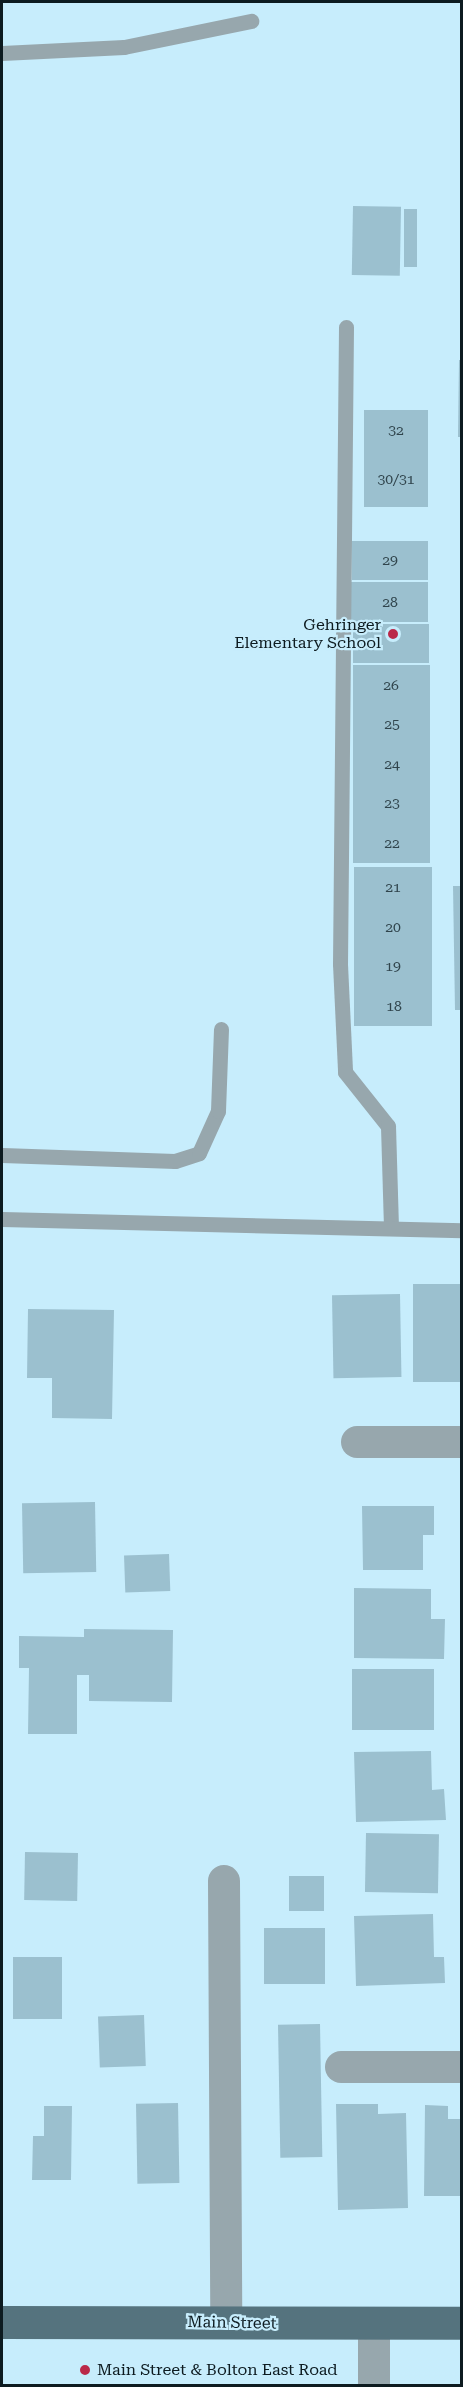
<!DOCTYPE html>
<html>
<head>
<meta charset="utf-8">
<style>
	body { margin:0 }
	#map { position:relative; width:463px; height:2387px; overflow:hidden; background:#c7edfc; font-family:"Roboto Serif",serif }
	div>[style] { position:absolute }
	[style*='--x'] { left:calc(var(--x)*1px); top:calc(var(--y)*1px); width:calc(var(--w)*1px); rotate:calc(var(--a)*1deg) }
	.building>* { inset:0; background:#9bc0cf; transform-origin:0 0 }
	.lane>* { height:15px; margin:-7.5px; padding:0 7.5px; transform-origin:7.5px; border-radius:7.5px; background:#97a7ad }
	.street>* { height:32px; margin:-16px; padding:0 16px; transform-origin:16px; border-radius:16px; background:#97a7ad }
	.primary>* { height:33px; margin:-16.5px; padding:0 16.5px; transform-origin:16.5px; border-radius:16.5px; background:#55737e }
	.dots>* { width:16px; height:16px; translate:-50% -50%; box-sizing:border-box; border:3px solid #c7edfc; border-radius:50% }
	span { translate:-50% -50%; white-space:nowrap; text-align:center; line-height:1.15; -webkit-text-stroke:4.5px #c7edfc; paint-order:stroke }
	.number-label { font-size:14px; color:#30444c }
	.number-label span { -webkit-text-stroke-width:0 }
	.poi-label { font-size:16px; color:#0d1b20 }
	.right { translate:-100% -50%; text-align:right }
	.left { translate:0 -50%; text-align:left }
	.street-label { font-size:16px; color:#0d1b20 }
	.frame { position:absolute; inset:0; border:3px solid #0d1b20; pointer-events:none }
</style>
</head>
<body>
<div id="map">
	<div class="building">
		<i style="left:353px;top:206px;width:48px;height:69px;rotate:1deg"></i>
		<i style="left:404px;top:209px;width:13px;height:58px"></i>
		<i style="clip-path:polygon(459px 360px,462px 360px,462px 437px,458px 437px)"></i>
		<i style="left:364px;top:410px;width:64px;height:97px"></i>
		<i style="left:352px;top:541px;width:76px;height:39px"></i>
		<i style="left:351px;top:582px;width:77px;height:40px"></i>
		<i style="left:353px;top:624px;width:76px;height:39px"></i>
		<i style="left:353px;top:665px;width:77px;height:198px"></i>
		<i style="left:354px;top:867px;width:78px;height:159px"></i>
		<i style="clip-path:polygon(453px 886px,462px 886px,462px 1010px,455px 1010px)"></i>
		<i style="left:413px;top:1284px;width:49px;height:98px"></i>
		<i style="left:400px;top:1294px;width:83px;height:68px;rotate:89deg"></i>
		<i style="clip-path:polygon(28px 1309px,114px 1310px,112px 1419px,52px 1418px,52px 1378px,27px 1378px)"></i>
		<i style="left:95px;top:1502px;width:70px;height:73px;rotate:89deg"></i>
		<i style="clip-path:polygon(362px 1506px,434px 1506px,434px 1535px,423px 1535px,423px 1570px,363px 1570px)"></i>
		<i style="left:169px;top:1554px;width:37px;height:45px;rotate:88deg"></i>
		<i style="clip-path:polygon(354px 1588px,431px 1589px,431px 1619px,445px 1619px,444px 1659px,354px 1658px)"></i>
		<i style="clip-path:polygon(84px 1629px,173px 1630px,172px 1702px,89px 1701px,89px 1675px,77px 1675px,77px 1734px,28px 1734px,29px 1668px,19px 1668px,19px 1636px,84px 1637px)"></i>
		<i style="left:434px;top:1669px;width:61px;height:82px;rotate:90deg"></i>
		<i style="clip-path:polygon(431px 1751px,432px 1790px,444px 1789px,446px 1820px,356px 1822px,354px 1752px)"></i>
		<i style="left:366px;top:1833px;width:73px;height:59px;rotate:1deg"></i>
		<i style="left:25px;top:1852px;width:53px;height:48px;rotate:1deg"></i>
		<i style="left:289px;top:1876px;width:35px;height:35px"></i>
		<i style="clip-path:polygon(433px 1914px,434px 1957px,444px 1957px,445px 1983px,356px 1986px,354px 1916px)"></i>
		<i style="left:325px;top:1928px;width:56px;height:61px;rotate:90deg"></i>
		<i style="left:13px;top:1957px;width:49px;height:62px"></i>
		<i style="left:144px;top:2015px;width:51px;height:46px;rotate:88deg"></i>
		<i style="left:320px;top:2024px;width:133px;height:42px;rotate:89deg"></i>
		<i style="left:178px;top:2103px;width:80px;height:42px;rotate:89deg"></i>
		<i style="clip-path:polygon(336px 2104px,378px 2104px,378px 2114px,406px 2113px,408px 2208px,338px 2210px)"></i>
		<i style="clip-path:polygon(425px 2105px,448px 2106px,448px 2119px,462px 2119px,462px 2196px,424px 2196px)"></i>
		<i style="clip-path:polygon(44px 2106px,72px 2106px,71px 2180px,32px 2180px,33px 2136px,44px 2136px)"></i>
	</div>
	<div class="lane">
		<i style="--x:2;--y:53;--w:122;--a:-2.8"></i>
		<i style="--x:124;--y:47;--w:130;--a:-11.6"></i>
		<i style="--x:346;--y:327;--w:637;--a:90.54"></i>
		<i style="--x:340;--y:964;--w:108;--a:87.3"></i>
		<i style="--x:345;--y:1072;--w:69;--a:51.5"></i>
		<i style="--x:388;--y:1126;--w:102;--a:88.3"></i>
		<i style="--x:2;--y:1155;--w:173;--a:2"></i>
		<i style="--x:175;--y:1161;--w:25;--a:-18"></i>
		<i style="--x:199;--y:1153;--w:46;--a:-65.7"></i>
		<i style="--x:218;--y:1111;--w:82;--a:-87.9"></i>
		<i style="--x:2;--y:1219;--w:460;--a:1.4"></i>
	</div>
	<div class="street">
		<i style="--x:357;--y:1442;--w:105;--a:0"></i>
		<i style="--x:224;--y:1881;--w:442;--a:89.7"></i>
		<i style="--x:341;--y:2067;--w:121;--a:0"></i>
		<i style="--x:374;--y:2386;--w:61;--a:-90"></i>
	</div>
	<div class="primary">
		<i style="--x:2;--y:2322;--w:460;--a:0.1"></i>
	</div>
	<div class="dots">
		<i style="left:393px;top:634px;background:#ba2949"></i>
		<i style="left:85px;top:2370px;background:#ba2949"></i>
	</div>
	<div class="number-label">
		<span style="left:396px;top:430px">32</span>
		<span style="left:396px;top:479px">30/31</span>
		<span style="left:390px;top:560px">29</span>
		<span style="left:390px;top:602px">28</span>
		<span style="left:391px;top:685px">26</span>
		<span style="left:392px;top:724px">25</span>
		<span style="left:392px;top:764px">24</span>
		<span style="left:392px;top:803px">23</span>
		<span style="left:392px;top:843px">22</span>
		<span style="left:393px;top:887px">21</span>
		<span style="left:393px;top:927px">20</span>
		<span style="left:393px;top:966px">19</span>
		<span style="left:394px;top:1006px">18</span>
	</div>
	<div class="poi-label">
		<span class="right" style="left:381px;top:634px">Gehringer<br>Elementary School</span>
		<span class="left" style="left:97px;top:2370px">Main Street &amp; Bolton East Road</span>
	</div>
	<div class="street-label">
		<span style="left:232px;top:2323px;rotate:1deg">Main Street</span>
	</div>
	<div class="frame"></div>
</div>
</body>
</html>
